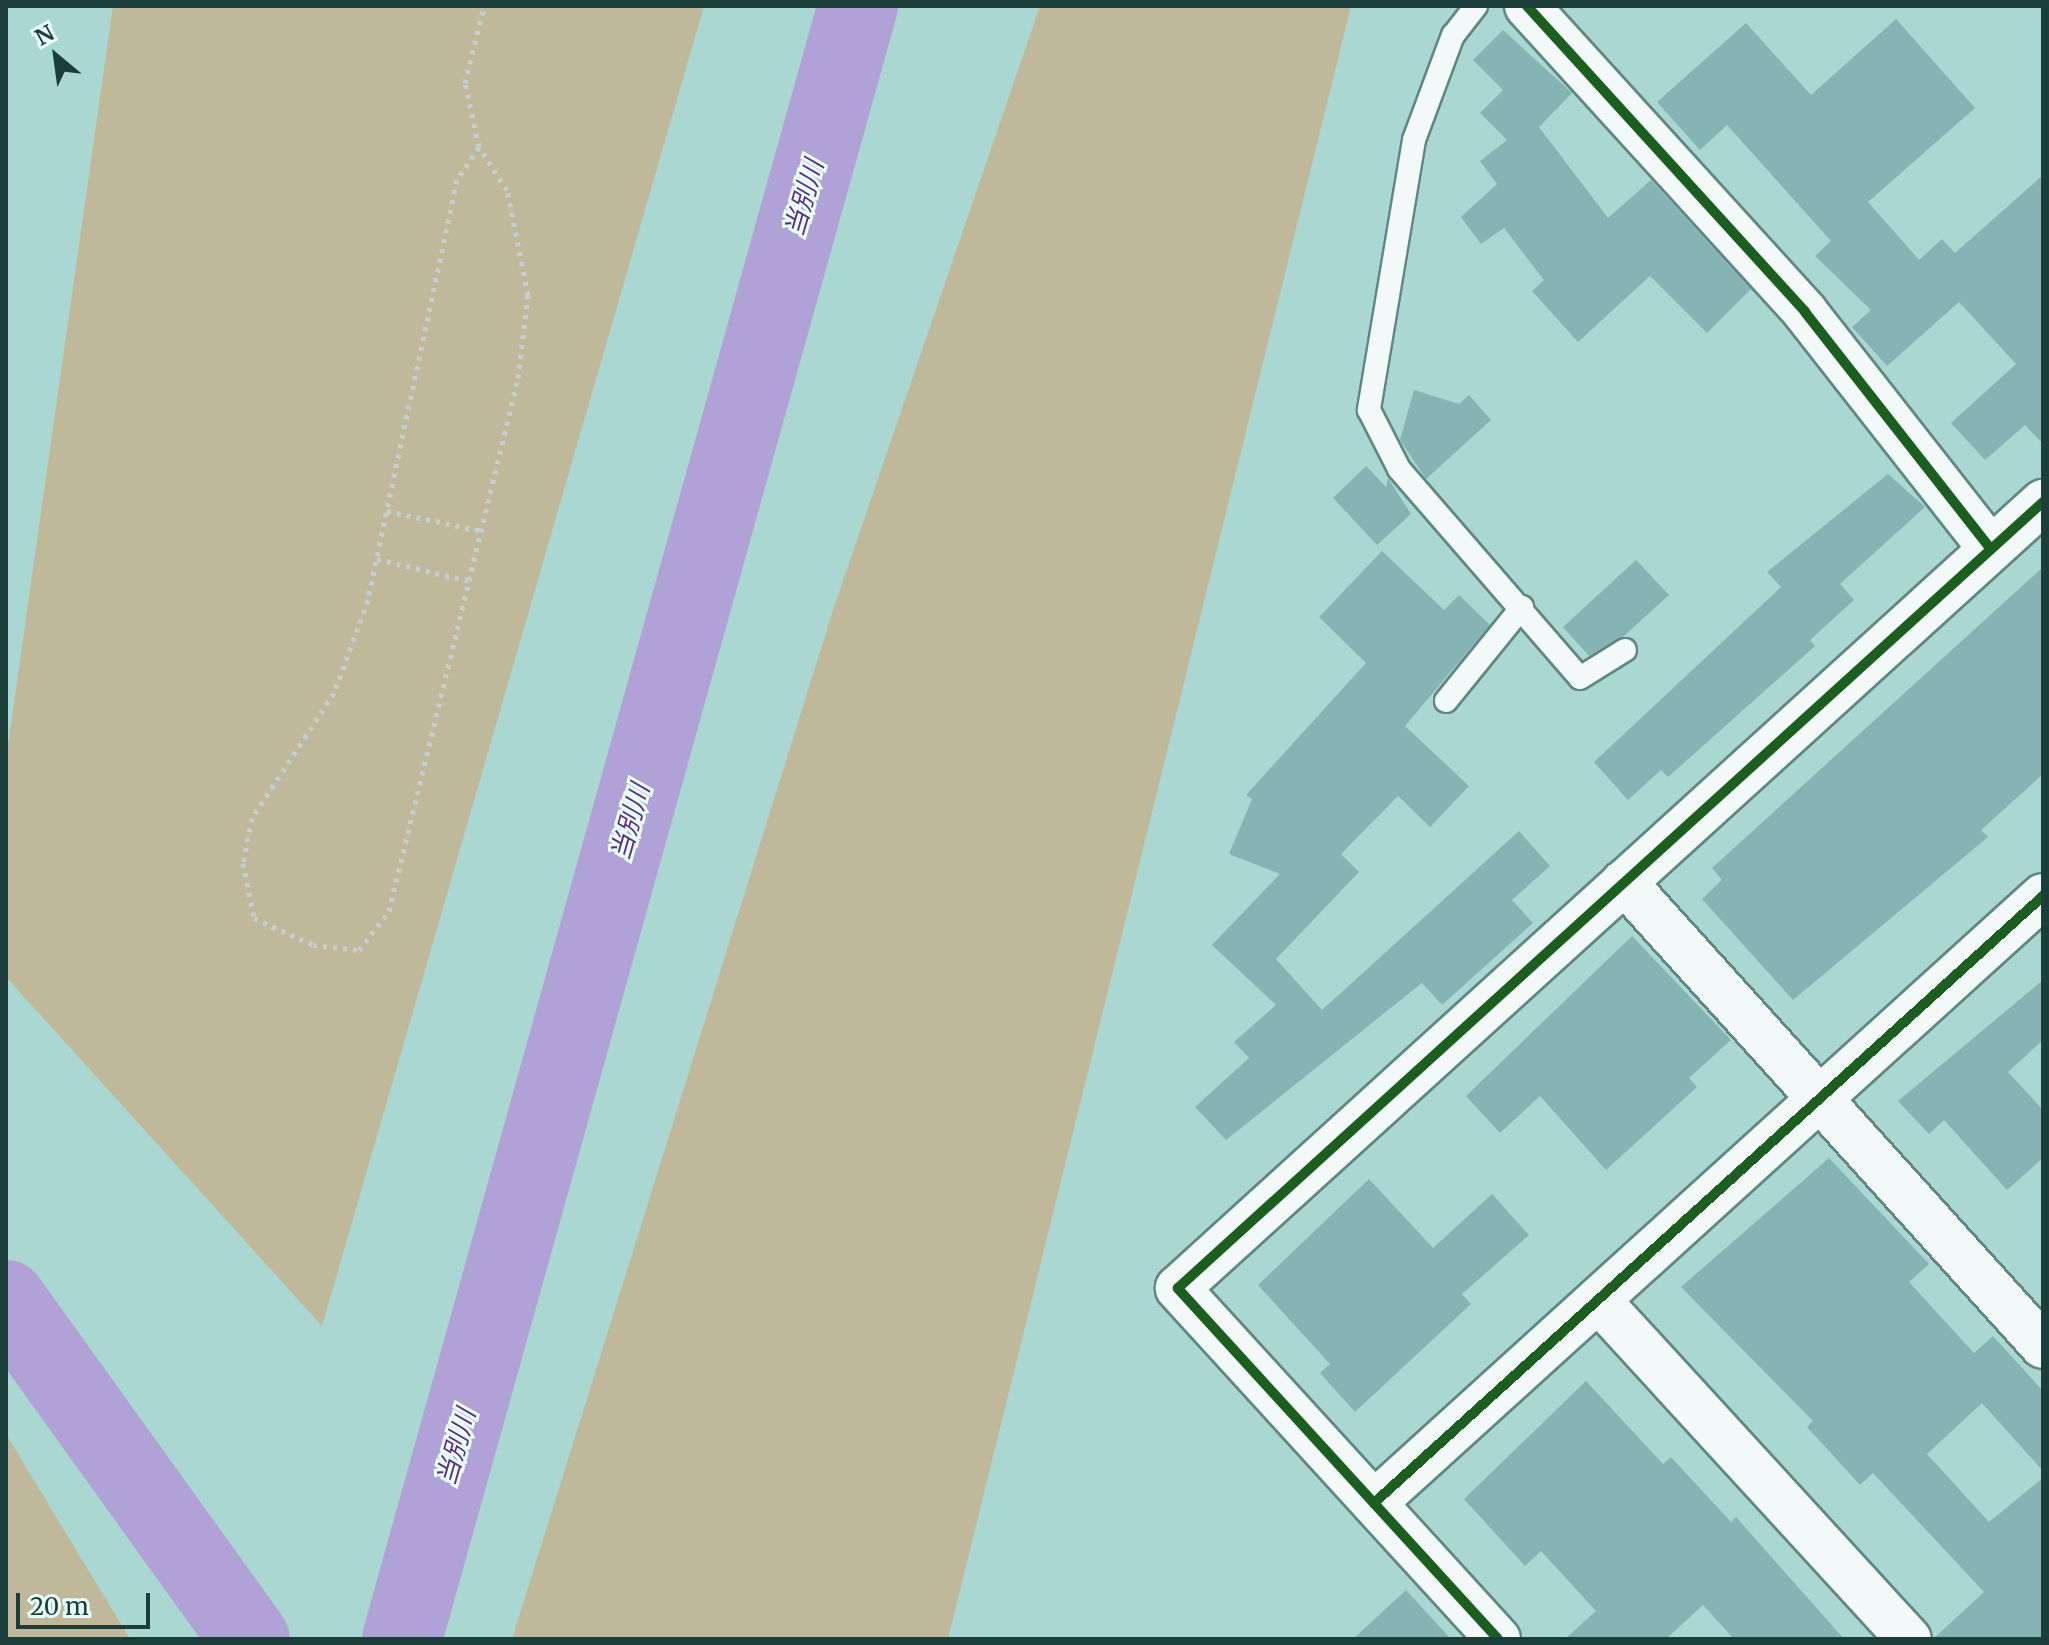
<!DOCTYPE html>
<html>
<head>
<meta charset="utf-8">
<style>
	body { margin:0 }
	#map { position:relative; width:2049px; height:1645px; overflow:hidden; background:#abd7d2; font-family:Merriweather,"Noto Sans JP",serif }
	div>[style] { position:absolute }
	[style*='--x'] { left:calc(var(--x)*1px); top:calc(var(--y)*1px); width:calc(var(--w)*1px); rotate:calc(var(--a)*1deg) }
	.green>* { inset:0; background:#c0b89a }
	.river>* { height:80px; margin:-40px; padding:0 40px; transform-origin:40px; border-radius:40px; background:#b0a2d6 }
	.building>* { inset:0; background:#86b4b5 }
	.path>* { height:5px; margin-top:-2.5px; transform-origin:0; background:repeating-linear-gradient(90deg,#c3d0cf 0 4px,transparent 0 10px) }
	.roads { filter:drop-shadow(2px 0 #608783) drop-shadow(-2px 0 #608783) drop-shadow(0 2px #608783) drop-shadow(0 -2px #608783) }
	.service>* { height:22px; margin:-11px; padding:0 11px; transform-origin:11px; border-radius:11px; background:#f2f9f8 }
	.minor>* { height:44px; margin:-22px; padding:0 22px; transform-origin:22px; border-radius:22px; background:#f2f9f8 }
	.cycleway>* { height:10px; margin:-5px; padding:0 5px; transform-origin:5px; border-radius:5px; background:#1b5e20 }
	span { translate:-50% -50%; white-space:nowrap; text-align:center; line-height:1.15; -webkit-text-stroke:6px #e7fefa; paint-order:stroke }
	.water-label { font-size:26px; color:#5f2f86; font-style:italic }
	.frame { position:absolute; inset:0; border:8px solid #1c3e3a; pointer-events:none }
	.north { position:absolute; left:16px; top:16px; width:80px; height:80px; -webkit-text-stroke:6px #e7fefa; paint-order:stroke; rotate:331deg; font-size:22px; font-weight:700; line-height:32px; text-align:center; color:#1c3e3a }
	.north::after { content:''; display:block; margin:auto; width:28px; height:36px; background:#1c3e3a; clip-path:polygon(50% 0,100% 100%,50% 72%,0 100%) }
	.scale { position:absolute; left:16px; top:1593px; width:134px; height:36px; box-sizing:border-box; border:4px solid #1c3e3a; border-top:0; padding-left:10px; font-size:24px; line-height:28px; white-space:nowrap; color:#1c3e3a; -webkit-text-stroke:6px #e7fefa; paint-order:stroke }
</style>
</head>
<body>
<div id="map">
	<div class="green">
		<i style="clip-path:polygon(113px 6px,704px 6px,322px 1326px,6px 977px,6px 759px)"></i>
		<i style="clip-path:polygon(1040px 6px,1351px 6px,948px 1639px,512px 1639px,834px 607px)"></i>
		<i style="clip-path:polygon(6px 1434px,130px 1639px,6px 1639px)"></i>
	</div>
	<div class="river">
		<i style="--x:6;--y:1300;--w:418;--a:54.3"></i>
		<i style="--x:402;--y:1639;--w:1695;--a:-74.4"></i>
	</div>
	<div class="building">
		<i style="clip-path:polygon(1896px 19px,1975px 108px,1868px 202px,1919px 260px,1942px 239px,1955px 253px,2043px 175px,2043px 444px,2025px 425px,1985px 460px,1951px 423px,2016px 364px,1959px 302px,1887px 366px,1852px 327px,1871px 310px,1815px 256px,1831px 241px,1727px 125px,1700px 150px,1657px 102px,1746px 23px,1811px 95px)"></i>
		<i style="clip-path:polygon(1503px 30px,1572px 93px,1539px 127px,1608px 218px,1651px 180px,1751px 289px,1707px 333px,1650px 276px,1578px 342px,1532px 291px,1544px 280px,1504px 228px,1481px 244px,1461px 217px,1497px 184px,1480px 161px,1507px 140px,1480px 113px,1503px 90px,1473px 60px)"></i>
		<i style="clip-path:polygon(1414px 390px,1459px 404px,1469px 395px,1491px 420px,1426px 479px,1400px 440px)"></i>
		<i style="clip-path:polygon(1366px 466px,1386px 487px,1388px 478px,1411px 514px,1377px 545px,1333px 498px)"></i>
		<i style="clip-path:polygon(1888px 474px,1925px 507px,1840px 584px,1854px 600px,1810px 640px,1815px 646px,1668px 777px,1661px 770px,1628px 800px,1594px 762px,1781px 587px,1767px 572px)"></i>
		<i style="clip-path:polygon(1382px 551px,1444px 610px,1459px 595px,1490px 625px,1405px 726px,1469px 786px,1430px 827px,1398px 796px,1341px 854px,1359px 872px,1276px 959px,1322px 1010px,1519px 831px,1550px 866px,1512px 900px,1533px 923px,1442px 1005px,1422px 983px,1226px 1140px,1195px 1107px,1249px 1058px,1234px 1042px,1276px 1005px,1212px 945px,1280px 874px,1229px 854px,1252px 799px,1246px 795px,1366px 663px,1319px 617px)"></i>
		<i style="clip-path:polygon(1636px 560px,1669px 595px,1624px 636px,1589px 656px,1563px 627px)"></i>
		<i style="clip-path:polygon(2043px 567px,2043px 774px,1981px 830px,1988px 837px,1793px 1000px,1702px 899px,1722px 880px,1712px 868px)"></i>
		<i style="clip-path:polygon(1632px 936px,1731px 1040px,1689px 1078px,1697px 1087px,1606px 1170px,1540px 1096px,1500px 1133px,1466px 1096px)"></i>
		<i style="clip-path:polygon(2043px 980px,2043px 1040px,2008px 1072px,2043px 1110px,2043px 1158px,2007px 1190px,1944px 1120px,1929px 1134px,1898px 1101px)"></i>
		<i style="clip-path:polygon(1829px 1158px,1929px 1264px,1909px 1282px,1974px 1353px,1993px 1336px,2043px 1391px,2043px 1471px,1982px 1403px,1927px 1454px,1989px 1522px,2043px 1478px,2043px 1639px,1933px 1639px,1984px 1592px,1873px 1473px,1860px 1485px,1807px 1427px,1813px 1421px,1681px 1287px)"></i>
		<i style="clip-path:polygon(1369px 1179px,1433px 1248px,1492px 1194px,1529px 1235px,1462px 1294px,1471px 1304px,1355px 1412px,1320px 1373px,1330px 1364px,1258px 1285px)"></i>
		<i style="clip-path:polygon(1586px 1381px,1663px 1464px,1671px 1457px,1731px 1522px,1736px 1517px,1844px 1639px,1734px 1639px,1703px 1605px,1666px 1639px,1565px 1639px,1596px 1611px,1541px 1551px,1525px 1566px,1464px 1499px)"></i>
		<i style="clip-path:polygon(1406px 1590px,1451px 1639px,1353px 1639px)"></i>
	</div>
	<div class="path">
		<i style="--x:479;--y:147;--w:40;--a:124"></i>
		<i style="--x:457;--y:180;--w:429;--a:102"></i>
		<i style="--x:368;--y:600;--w:99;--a:110.1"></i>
		<i style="--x:334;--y:693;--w:149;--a:123.3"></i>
		<i style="--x:252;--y:818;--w:46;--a:101.3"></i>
		<i style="--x:243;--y:863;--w:56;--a:78.7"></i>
		<i style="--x:254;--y:918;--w:65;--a:24.6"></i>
		<i style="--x:313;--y:945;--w:46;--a:6.2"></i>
		<i style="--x:359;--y:950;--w:49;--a:-52.4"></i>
		<i style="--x:389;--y:911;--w:548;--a:-76.39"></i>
		<i style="--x:518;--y:378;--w:84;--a:-83.1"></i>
		<i style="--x:528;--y:295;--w:107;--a:-101.3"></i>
		<i style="--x:507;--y:190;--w:51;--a:-123.1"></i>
		<i style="--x:479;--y:147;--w:66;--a:-102.3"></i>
		<i style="--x:465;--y:83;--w:79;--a:-76.1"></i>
		<i style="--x:387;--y:511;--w:97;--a:11.9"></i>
		<i style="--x:377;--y:559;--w:96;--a:13.3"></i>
	</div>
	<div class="roads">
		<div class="service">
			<i style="--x:1476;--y:6;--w:37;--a:128"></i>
			<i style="--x:1453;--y:35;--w:112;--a:110.4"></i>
			<i style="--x:1414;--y:140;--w:274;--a:99.5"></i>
			<i style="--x:1369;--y:410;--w:66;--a:63"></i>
			<i style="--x:1399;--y:469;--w:276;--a:49.1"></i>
			<i style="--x:1580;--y:678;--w:53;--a:-31.9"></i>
			<i style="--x:1446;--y:701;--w:121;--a:-51"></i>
		</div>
		<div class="minor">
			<i style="--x:1527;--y:6;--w:413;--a:47.7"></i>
			<i style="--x:1805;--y:312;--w:301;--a:51.9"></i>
			<i style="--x:1624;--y:882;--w:625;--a:47.92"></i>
			<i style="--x:1598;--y:1300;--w:460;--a:47.5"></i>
			<i style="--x:1374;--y:1503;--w:903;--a:-42.22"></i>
			<i style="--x:1498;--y:1639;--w:475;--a:-132.4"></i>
			<i style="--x:1178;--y:1288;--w:1169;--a:-42.26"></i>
		</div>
	</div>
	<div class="cycleway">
		<i style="--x:1527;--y:6;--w:413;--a:47.7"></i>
		<i style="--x:1805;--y:312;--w:301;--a:51.9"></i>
		<i style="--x:1374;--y:1503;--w:903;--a:-42.22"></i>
		<i style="--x:1498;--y:1639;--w:475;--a:-132.4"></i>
		<i style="--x:1178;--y:1288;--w:1169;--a:-42.26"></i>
	</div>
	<div class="water-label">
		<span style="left:804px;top:198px;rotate:-74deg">当別川</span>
		<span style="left:630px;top:822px;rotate:-74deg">当別川</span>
		<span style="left:456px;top:1447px;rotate:-74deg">当別川</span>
	</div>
	<div class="frame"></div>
	<div class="north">N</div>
	<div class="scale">20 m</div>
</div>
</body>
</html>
